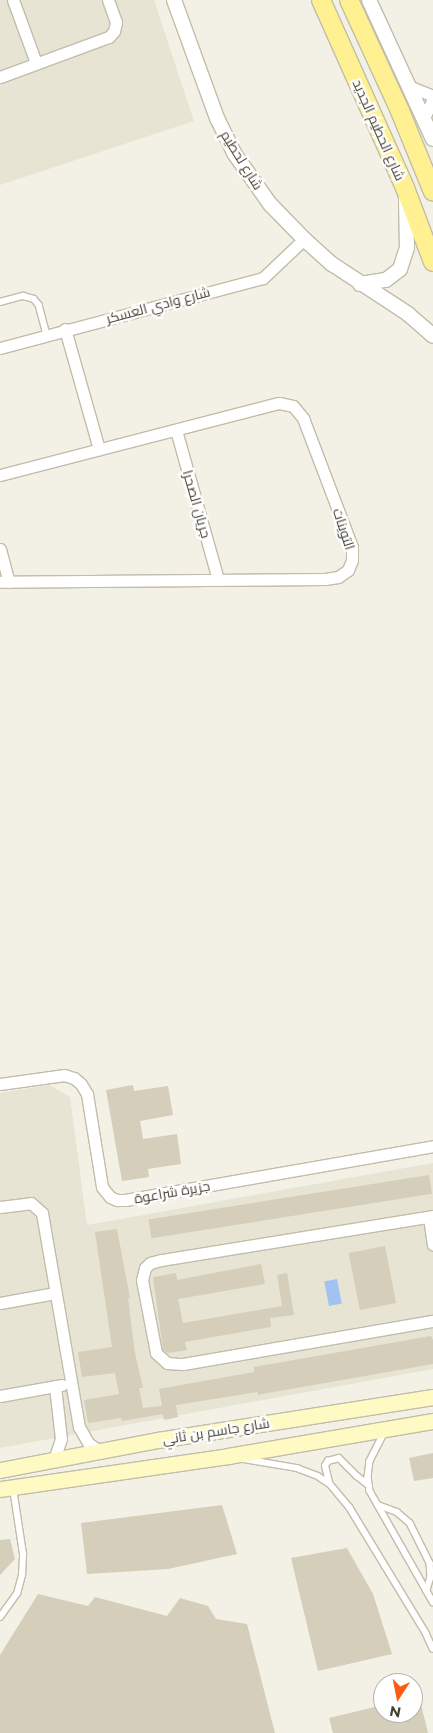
<!DOCTYPE html>
<html>
<head>
<meta charset="utf-8">
<style>
	body { margin:0 }
	#map { position:relative; width:433px; height:1733px; overflow:hidden; background:#f3f1e5; font-family:Montserrat,Cairo,sans-serif }
	div>[style] { position:absolute }
	[style*='--x'] { left:calc(var(--x)*1px); top:calc(var(--y)*1px); width:calc(var(--w)*1px); rotate:calc(var(--a)*1deg) }
	.residential>* { inset:0; background:#e7e4d3 }
	.water>* { inset:0; background:#a0c3f1; transform-origin:0 0 }
	.building>* { inset:0; background:#d4ceba; transform-origin:0 0 }
	.roads { filter:drop-shadow(1px 0 #c1bdaa) drop-shadow(-1px 0 #c1bdaa) drop-shadow(0 1px #c1bdaa) drop-shadow(0 -1px #c1bdaa) }
	.service>* { height:5.5px; margin:-2.75px; padding:0 2.75px; transform-origin:2.75px; border-radius:2.75px; background:#fff }
	.minor>* { height:11px; margin:-5.5px; padding:0 5.5px; transform-origin:5.5px; border-radius:5.5px; background:#fff }
	.tertiary>* { height:14px; margin:-7px; padding:0 7px; transform-origin:7px; border-radius:7px; background:#fff }
	.secondary>* { height:15px; margin:-7.5px; padding:0 7.5px; transform-origin:7.5px; border-radius:7.5px; background:#fffac3 }
	.primary>* { height:18px; margin:-9px; padding:0 9px; transform-origin:9px; border-radius:9px; background:#fff192 }
	span { translate:-50% -50%; white-space:nowrap; text-align:center; line-height:1.15; -webkit-text-stroke:4.5px #fff; paint-order:stroke }
	.street-label { font-size:14px; color:#454135 }
	.north { position:absolute; left:373px; top:1673px; width:50px; height:50px; box-sizing:border-box; background:#fff; border:1px solid #b5b3ae; border-radius:50%; rotate:191deg; font-size:14px; font-weight:700; line-height:20px; text-align:center; color:#454135 }
	.north::after { content:''; display:block; margin:auto; width:18px; height:22px; background:#fc5b13; clip-path:polygon(50% 0,100% 100%,50% 72%,0 100%) }
</style>
</head>
<body>
<div id="map">
	<div class="residential">
		<i style="clip-path:polygon(0 0,154px 0,194px 121px,0 185px)"></i>
		<i style="clip-path:polygon(49px 1085px,70px 1097px,87px 1225px,433px 1163px,433px 1369px,0 1448px,0 1093px)"></i>
	</div>
	<div class="water">
		<i style="left:337px;top:1279px;width:25px;height:13px;rotate:79deg"></i>
	</div>
	<div class="building">
		<i style="clip-path:polygon(133px 1085px,134px 1091px,168px 1086px,173px 1115px,140px 1121px,143px 1139px,177px 1134px,181px 1164px,148px 1169px,149px 1177px,122px 1181px,106px 1090px)"></i>
		<i style="left:429px;top:1175px;width:19px;height:284px;rotate:81deg"></i>
		<i style="clip-path:polygon(117px 1229px,130px 1298px,128px 1298px,135px 1353px,143px 1388px,139px 1388px,143px 1408px,162px 1406px,159px 1389px,254px 1372px,254px 1367px,431px 1336px,433px 1340px,433px 1364px,268px 1393px,258px 1395px,258px 1392px,176px 1405px,178px 1417px,164px 1420px,163px 1414px,122px 1421px,121px 1418px,88px 1423px,84px 1400px,119px 1394px,115px 1373px,82px 1377px,78px 1352px,112px 1347px,95px 1232px)"></i>
		<i style="left:385px;top:1246px;width:58px;height:37px;rotate:79deg"></i>
		<i style="clip-path:polygon(261px 1264px,265px 1284px,178px 1299px,183px 1323px,282px 1306px,277px 1275px,287px 1273px,294px 1315px,270px 1318px,271px 1327px,185px 1342px,187px 1350px,168px 1353px,163px 1350px,153px 1277px,176px 1273px,177px 1280px)"></i>
		<i style="clip-path:polygon(433px 1453px,433px 1478px,414px 1481px,409px 1458px)"></i>
		<i style="clip-path:polygon(222px 1505px,237px 1554px,168px 1569px,87px 1574px,81px 1523px)"></i>
		<i style="clip-path:polygon(10px 1539px,15px 1559px,0 1575px,0 1540px)"></i>
		<i style="clip-path:polygon(347px 1548px,373px 1594px,392px 1654px,318px 1671px,291px 1558px)"></i>
		<i style="clip-path:polygon(38px 1594px,88px 1606px,95px 1597px,167px 1616px,180px 1598px,208px 1606px,216px 1619px,247px 1624px,275px 1733px,0 1733px,0 1655px)"></i>
		<i style="clip-path:polygon(417px 1688px,428px 1733px,333px 1733px,329px 1718px,383px 1705px,383px 1713px,413px 1713px,413px 1689px)"></i>
	</div>
	<div class="roads">
		<div class="service">
			<i style="--x:0;--y:302;--w:24;--a:-15"></i>
			<i style="--x:23;--y:296;--w:11;--a:15"></i>
			<i style="--x:34;--y:299;--w:8;--a:50"></i>
			<i style="--x:39;--y:305;--w:31;--a:75"></i>
			<i style="--x:385;--y:1432;--w:33;--a:117"></i>
			<i style="--x:370;--y:1461;--w:16;--a:97"></i>
			<i style="--x:368;--y:1477;--w:14;--a:82"></i>
			<i style="--x:370;--y:1491;--w:128;--a:60.4"></i>
			<i style="--x:244;--y:1459;--w:54;--a:9.6"></i>
			<i style="--x:297;--y:1468;--w:22;--a:21"></i>
			<i style="--x:318;--y:1476;--w:14;--a:34"></i>
			<i style="--x:330;--y:1484;--w:31;--a:50"></i>
			<i style="--x:350;--y:1508;--w:146;--a:58.7"></i>
			<i style="--x:426;--y:1633;--w:17;--a:66"></i>
			<i style="--x:329;--y:1482;--w:16;--a:-104"></i>
			<i style="--x:325;--y:1466;--w:6;--a:-59"></i>
			<i style="--x:328;--y:1461;--w:11;--a:-15"></i>
			<i style="--x:339;--y:1458;--w:25;--a:45"></i>
			<i style="--x:357;--y:1476;--w:15;--a:37"></i>
			<i style="--x:378;--y:1505;--w:20;--a:20"></i>
			<i style="--x:397;--y:1512;--w:17;--a:40"></i>
			<i style="--x:410;--y:1523;--w:45;--a:63.4"></i>
			<i style="--x:430;--y:1563;--w:14;--a:86"></i>
			<i style="--x:431;--y:1577;--w:14;--a:107"></i>
			<i style="--x:0;--y:1617;--w:29;--a:-54"></i>
			<i style="--x:17;--y:1594;--w:20;--a:-75"></i>
			<i style="--x:22;--y:1575;--w:21;--a:-87"></i>
			<i style="--x:23;--y:1554;--w:66;--a:-98.7"></i>
		</div>
		<div class="minor">
			<i style="--x:13;--y:0;--w:67;--a:69.9"></i>
			<i style="--x:0;--y:77;--w:116;--a:-20.2"></i>
			<i style="--x:109;--y:37;--w:8;--a:-50"></i>
			<i style="--x:114;--y:31;--w:9;--a:-77"></i>
			<i style="--x:116;--y:22;--w:23;--a:-110"></i>
			<i style="--x:411;--y:87;--w:24;--a:22"></i>
			<i style="--x:424;--y:118;--w:21;--a:-65"></i>
			<i style="--x:65;--y:329;--w:125;--a:74.2"></i>
			<i style="--x:0;--y:348;--w:272;--a:-14.9"></i>
			<i style="--x:263;--y:278;--w:57;--a:-43.6"></i>
			<i style="--x:176;--y:430;--w:155;--a:74.3"></i>
			<i style="--x:0;--y:475;--w:288;--a:-14.5"></i>
			<i style="--x:279;--y:403;--w:14;--a:12"></i>
			<i style="--x:293;--y:406;--w:16;--a:50"></i>
			<i style="--x:303;--y:418;--w:138;--a:69.2"></i>
			<i style="--x:352;--y:547;--w:13;--a:90"></i>
			<i style="--x:352;--y:560;--w:11;--a:112"></i>
			<i style="--x:348;--y:570;--w:12;--a:145"></i>
			<i style="--x:338;--y:577;--w:13;--a:171"></i>
			<i style="--x:325;--y:579;--w:325;--a:179.5"></i>
			<i style="--x:0;--y:549;--w:34;--a:75"></i>
			<i style="--x:0;--y:1084;--w:65;--a:-8"></i>
			<i style="--x:64;--y:1075;--w:10;--a:17"></i>
			<i style="--x:74;--y:1078;--w:9;--a:41"></i>
			<i style="--x:81;--y:1084;--w:12;--a:59"></i>
			<i style="--x:87;--y:1094;--w:94;--a:80.8"></i>
			<i style="--x:102;--y:1187;--w:13;--a:51"></i>
			<i style="--x:110;--y:1197;--w:8;--a:23"></i>
			<i style="--x:117;--y:1200;--w:8;--a:0"></i>
			<i style="--x:125;--y:1200;--w:313;--a:-9.9"></i>
			<i style="--x:0;--y:1207;--w:31;--a:-7"></i>
			<i style="--x:31;--y:1203;--w:15;--a:42"></i>
			<i style="--x:42;--y:1213;--w:217;--a:80.2"></i>
			<i style="--x:79;--y:1427;--w:20;--a:60"></i>
			<i style="--x:89;--y:1444;--w:13;--a:32"></i>
			<i style="--x:433;--y:1216;--w:276;--a:170.8"></i>
			<i style="--x:161;--y:1260;--w:11;--a:165"></i>
			<i style="--x:150;--y:1263;--w:7;--a:135"></i>
			<i style="--x:145;--y:1268;--w:12;--a:104"></i>
			<i style="--x:142;--y:1280;--w:74;--a:79.1"></i>
			<i style="--x:156;--y:1353;--w:15;--a:42"></i>
			<i style="--x:167;--y:1363;--w:16;--a:4"></i>
			<i style="--x:183;--y:1364;--w:254;--a:-9.8"></i>
			<i style="--x:429;--y:1217;--w:28;--a:82"></i>
			<i style="--x:0;--y:1303;--w:56;--a:-10.3"></i>
			<i style="--x:0;--y:1396;--w:63;--a:-10.1"></i>
			<i style="--x:54;--y:1460;--w:22;--a:-72"></i>
			<i style="--x:61;--y:1439;--w:53;--a:-96.5"></i>
		</div>
		<div class="tertiary">
			<i style="--x:174;--y:0;--w:126;--a:70"></i>
			<i style="--x:217;--y:118;--w:39;--a:64"></i>
			<i style="--x:234;--y:153;--w:62;--a:54.8"></i>
			<i style="--x:270;--y:204;--w:49;--a:45.8"></i>
			<i style="--x:304;--y:239;--w:38;--a:42"></i>
			<i style="--x:332;--y:264;--w:91;--a:33.3"></i>
			<i style="--x:408;--y:314;--w:33;--a:41"></i>
			<i style="--x:369;--y:0;--w:153;--a:65.3"></i>
			<i style="--x:360;--y:284;--w:26;--a:-9"></i>
			<i style="--x:386;--y:280;--w:18;--a:-38"></i>
			<i style="--x:400;--y:269;--w:22;--a:-72"></i>
			<i style="--x:407;--y:248;--w:48;--a:-91.2"></i>
		</div>
		<div class="secondary">
			<i style="--x:0;--y:1470;--w:161;--a:-10.8"></i>
			<i style="--x:158;--y:1440;--w:278;--a:-8.9"></i>
			<i style="--x:0;--y:1489;--w:230;--a:-8.2"></i>
			<i style="--x:228;--y:1456;--w:208;--a:-9.7"></i>
		</div>
		<div class="primary">
			<i style="--x:321;--y:0;--w:206;--a:65.9"></i>
			<i style="--x:405;--y:188;--w:79;--a:69.3"></i>
			<i style="--x:349;--y:0;--w:122;--a:65.3"></i>
			<i style="--x:400;--y:111;--w:87;--a:67.8"></i>
		</div>
	</div>
	<div class="street-label">
		<span style="left:379px;top:130px;rotate:66deg">شارع الحطيم الجديد</span>
		<span style="left:242px;top:160px;rotate:58deg">شارع لحطيم</span>
		<span style="left:158px;top:305px;rotate:-15deg">شارع وادي العسكر</span>
		<span style="left:197px;top:504px;rotate:74deg">جريان الصحرا</span>
		<span style="left:344px;top:529px;rotate:72deg">التوينات</span>
		<span style="left:172px;top:1192px;rotate:-10deg">جزيرة شراعوة</span>
		<span style="left:216px;top:1431px;rotate:-9deg">شارع جاسم بن ثاني</span>
	</div>
	<div class="north">N</div>
</div>
</body>
</html>
